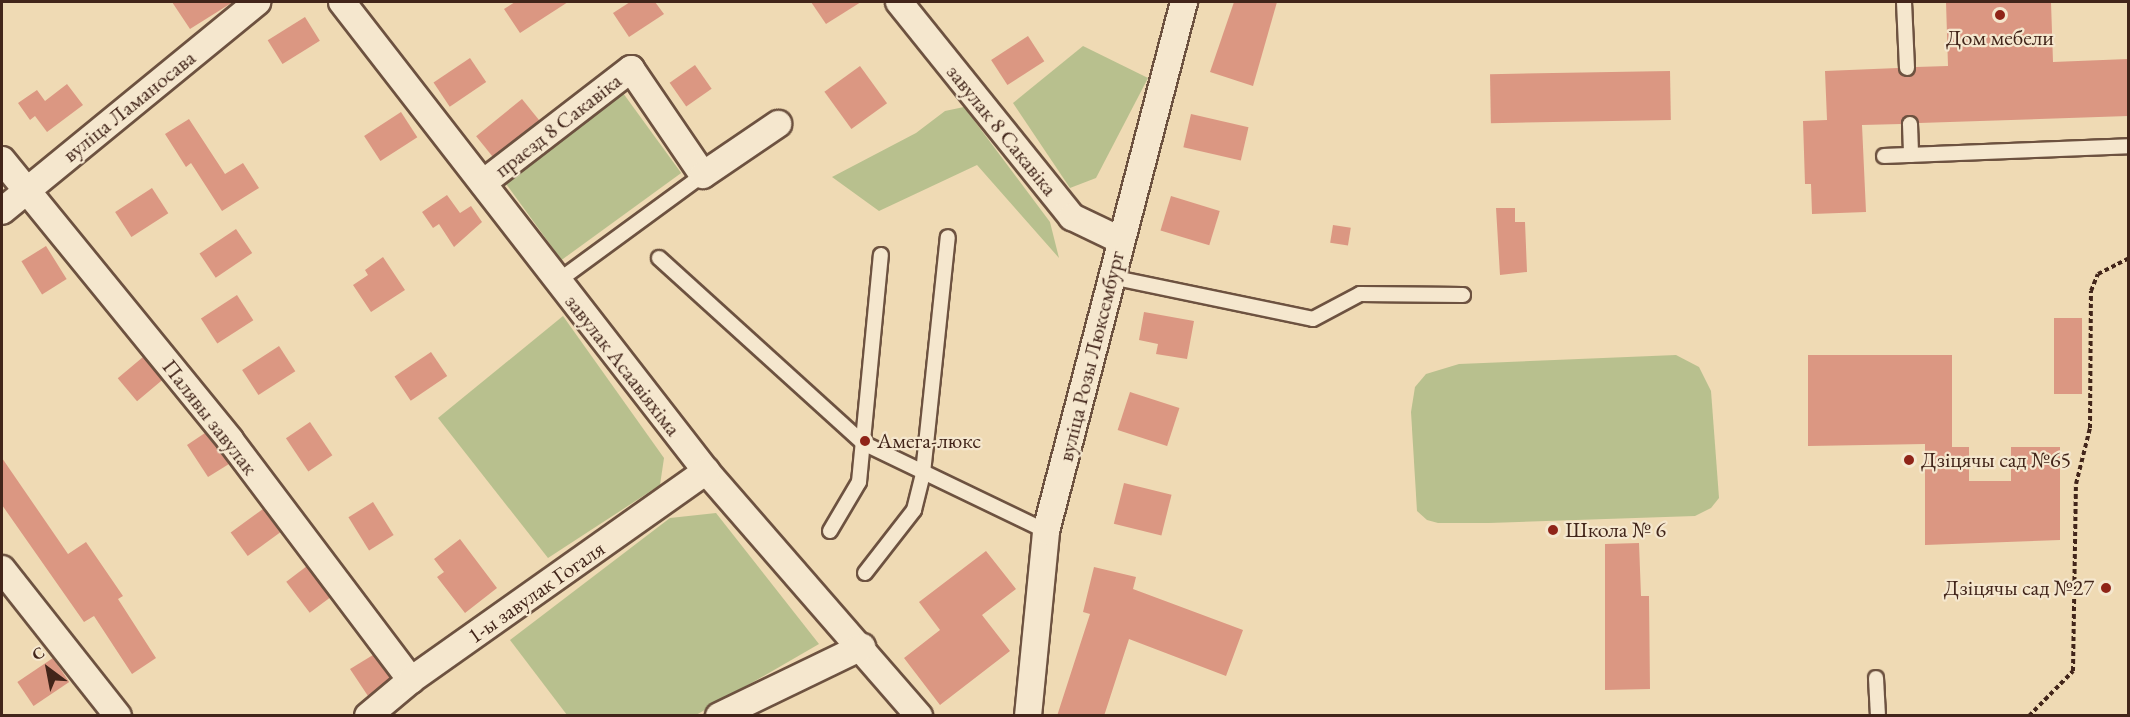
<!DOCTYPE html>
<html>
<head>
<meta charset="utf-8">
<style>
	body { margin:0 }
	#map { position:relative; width:2130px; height:717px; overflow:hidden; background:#efdab4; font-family:"EB Garamond",serif }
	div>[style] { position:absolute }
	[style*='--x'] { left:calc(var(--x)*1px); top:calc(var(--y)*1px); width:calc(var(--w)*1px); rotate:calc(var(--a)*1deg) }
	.green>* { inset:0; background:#b8c08e; transform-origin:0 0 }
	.building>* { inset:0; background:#db9782; transform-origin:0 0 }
	.path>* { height:4px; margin-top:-2px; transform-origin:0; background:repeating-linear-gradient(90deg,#42251a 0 4.5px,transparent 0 7.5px) }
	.roads { filter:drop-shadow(2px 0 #6d5240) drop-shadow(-2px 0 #6d5240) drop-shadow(0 2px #6d5240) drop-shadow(0 -2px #6d5240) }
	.lane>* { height:14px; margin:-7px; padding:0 7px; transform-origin:7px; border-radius:7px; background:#f5e7ce }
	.street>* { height:26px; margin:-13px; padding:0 13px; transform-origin:13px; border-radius:13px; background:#f5e7ce }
	.dots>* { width:16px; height:16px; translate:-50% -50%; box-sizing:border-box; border:3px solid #f5e7ce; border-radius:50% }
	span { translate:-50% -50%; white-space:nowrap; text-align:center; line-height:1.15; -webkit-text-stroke:4.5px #f5e7ce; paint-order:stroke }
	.poi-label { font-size:22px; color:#42251a }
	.left { translate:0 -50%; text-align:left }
	.right { translate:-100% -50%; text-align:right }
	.street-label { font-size:22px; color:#42251a }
	.frame { position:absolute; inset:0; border:3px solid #42251a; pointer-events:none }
	.north { position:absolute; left:18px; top:639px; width:60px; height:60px; -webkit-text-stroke:4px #f5e7ce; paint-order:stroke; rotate:328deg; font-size:16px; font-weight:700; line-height:24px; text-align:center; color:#42251a }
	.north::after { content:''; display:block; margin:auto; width:21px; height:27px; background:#42251a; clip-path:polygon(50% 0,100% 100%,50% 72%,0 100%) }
</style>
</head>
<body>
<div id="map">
	<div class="green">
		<i style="clip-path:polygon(1083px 46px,1148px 78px,1096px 178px,1070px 188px,1013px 103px)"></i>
		<i style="left:623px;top:93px;width:99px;height:148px;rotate:54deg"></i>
		<i style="clip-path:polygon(964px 107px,1050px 222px,1059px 258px,977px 165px,879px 211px,832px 177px,916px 133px,945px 111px)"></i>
		<i style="clip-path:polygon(563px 316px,664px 458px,660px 485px,548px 558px,438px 418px)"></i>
		<i style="clip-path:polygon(1676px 355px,1699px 367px,1711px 391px,1719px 498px,1711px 508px,1695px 516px,1489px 523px,1438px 523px,1427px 520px,1417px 511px,1411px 412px,1415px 387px,1426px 374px,1459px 364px)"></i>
		<i style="clip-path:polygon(716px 513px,819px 644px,696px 715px,567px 715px,510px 640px,670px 518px)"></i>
	</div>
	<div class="building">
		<i style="clip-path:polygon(172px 2px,233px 2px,190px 29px)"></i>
		<i style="clip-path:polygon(515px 2px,568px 2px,520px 33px,504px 9px)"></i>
		<i style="clip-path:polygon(630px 2px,655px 2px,664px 14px,629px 37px,613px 13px)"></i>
		<i style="clip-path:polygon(811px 2px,861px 2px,826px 24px)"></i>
		<i style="clip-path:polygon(1234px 2px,1277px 2px,1253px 86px,1210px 72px)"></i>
		<i style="clip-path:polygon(1946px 2px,2051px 2px,2053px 62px,2128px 59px,2128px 116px,1919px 123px,1909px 115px,1901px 124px,1862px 125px,1866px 212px,1812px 214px,1811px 184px,1805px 184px,1803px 121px,1827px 120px,1825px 71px,1898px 68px,1907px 77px,1916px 67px,1948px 66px)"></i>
		<i style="left:305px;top:17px;width:28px;height:44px;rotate:58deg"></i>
		<i style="left:1028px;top:36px;width:30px;height:44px;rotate:57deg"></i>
		<i style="left:470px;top:58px;width:29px;height:44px;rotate:56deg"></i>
		<i style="left:695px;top:65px;width:29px;height:31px;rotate:55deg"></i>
		<i style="left:860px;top:66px;width:46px;height:44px;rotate:54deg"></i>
		<i style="left:1670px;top:71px;width:49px;height:180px;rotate:89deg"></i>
		<i style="clip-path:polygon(67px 84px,83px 105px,47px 132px,35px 116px,30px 120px,18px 103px,37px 90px,45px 101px)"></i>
		<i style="left:522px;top:99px;width:28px;height:59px;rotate:51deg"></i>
		<i style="left:401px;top:112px;width:30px;height:44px;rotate:57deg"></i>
		<i style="left:1191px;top:114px;width:59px;height:34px;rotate:13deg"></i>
		<i style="clip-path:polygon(189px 119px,225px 174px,243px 163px,259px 188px,222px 211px,191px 163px,186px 167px,165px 134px)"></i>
		<i style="left:152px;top:188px;width:30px;height:44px;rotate:57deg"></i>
		<i style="clip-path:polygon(447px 195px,460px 213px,471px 206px,482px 222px,454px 247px,439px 224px,433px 228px,422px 212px)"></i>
		<i style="left:1171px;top:196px;width:51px;height:36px;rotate:17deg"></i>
		<i style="clip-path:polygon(1496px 208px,1515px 208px,1515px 222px,1525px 222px,1527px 272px,1500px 275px)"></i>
		<i style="left:1333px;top:225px;width:18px;height:18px;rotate:9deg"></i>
		<i style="left:236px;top:229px;width:29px;height:44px;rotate:56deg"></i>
		<i style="left:46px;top:246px;width:39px;height:29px;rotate:58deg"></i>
		<i style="clip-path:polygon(383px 257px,405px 290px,371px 312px,353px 285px,368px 275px,365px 270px)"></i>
		<i style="left:237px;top:295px;width:30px;height:43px;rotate:57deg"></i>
		<i style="clip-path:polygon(1144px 312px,1194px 321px,1187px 359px,1156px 354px,1158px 344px,1139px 340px)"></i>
		<i style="left:2054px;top:318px;width:28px;height:76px"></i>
		<i style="left:279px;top:346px;width:30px;height:44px;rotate:57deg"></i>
		<i style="left:431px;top:352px;width:29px;height:44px;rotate:56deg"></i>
		<i style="clip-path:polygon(1808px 355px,1952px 355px,1952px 447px,1969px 447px,1969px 481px,2011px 481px,2011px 447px,2060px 447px,2060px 540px,1925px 545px,1925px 444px,1808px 446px)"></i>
		<i style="left:143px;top:357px;width:30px;height:33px;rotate:50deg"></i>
		<i style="left:1130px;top:392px;width:52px;height:40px;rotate:18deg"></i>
		<i style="left:310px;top:422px;width:40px;height:29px;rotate:56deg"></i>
		<i style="clip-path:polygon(205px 433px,229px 464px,208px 477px,187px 445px)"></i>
		<i style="clip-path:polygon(2px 458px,68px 554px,86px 542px,123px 596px,118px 599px,156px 658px,132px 674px,94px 616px,84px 622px,2px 505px)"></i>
		<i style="left:1124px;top:483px;width:49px;height:42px;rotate:14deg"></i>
		<i style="left:373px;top:502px;width:39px;height:29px;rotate:58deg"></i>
		<i style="left:263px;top:509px;width:29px;height:40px;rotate:54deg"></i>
		<i style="clip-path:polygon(460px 539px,497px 588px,465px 613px,437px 577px,444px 572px,434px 559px)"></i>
		<i style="clip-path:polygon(1639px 543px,1641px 596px,1649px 596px,1650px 689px,1605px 690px,1605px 544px)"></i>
		<i style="clip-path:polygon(986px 551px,1016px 589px,982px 615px,1010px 651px,940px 705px,904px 658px,940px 630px,919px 602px)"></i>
		<i style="left:307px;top:566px;width:39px;height:26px;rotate:53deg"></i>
		<i style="clip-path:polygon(1094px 567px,1136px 577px,1133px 589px,1243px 630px,1226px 676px,1129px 639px,1104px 716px,1057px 716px,1090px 614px,1083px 612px)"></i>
		<i style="clip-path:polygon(373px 655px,390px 678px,368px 696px,350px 669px)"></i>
		<i style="left:53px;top:658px;width:29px;height:43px;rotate:56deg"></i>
	</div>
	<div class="path">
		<i style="--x:2029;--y:716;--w:63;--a:-45.6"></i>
		<i style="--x:2073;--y:671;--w:187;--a:-89.1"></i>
		<i style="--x:2076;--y:484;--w:58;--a:-76"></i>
		<i style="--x:2090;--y:428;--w:137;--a:-89.6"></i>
		<i style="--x:2091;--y:291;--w:18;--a:-68"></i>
		<i style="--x:2098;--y:274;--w:34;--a:-27"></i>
	</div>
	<div class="roads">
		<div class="lane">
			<i style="--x:1904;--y:2;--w:66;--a:87.4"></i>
			<i style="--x:1910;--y:124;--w:31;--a:88"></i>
			<i style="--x:1884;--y:156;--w:244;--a:-2.3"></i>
			<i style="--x:659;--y:258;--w:275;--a:42.2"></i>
			<i style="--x:863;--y:443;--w:203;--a:25.7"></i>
			<i style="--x:1111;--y:277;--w:206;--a:11.7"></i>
			<i style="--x:1313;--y:319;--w:53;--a:-28"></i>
			<i style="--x:1360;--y:294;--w:103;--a:0.6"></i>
			<i style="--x:558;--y:281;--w:180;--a:-36.2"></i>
			<i style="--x:830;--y:531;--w:57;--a:-59.4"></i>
			<i style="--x:859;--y:482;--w:228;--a:-84.5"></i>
			<i style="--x:865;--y:573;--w:80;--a:-52.1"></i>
			<i style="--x:914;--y:510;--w:38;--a:-76"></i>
			<i style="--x:923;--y:473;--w:237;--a:-84"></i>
			<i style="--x:1876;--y:678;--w:38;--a:87"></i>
		</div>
		<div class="street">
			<i style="--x:342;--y:2;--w:594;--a:52.18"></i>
			<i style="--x:706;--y:471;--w:325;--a:49"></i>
			<i style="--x:899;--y:2;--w:276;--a:51.2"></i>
			<i style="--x:1072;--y:217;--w:53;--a:25.6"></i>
			<i style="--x:2;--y:160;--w:361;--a:50.8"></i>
			<i style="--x:230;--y:440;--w:301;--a:53"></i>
			<i style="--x:483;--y:183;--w:187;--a:-37.6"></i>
			<i style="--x:631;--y:69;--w:128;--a:55.8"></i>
			<i style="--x:703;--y:175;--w:91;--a:-34.2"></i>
			<i style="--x:2;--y:211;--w:330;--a:-39.3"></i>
			<i style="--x:2;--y:569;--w:187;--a:51.7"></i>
			<i style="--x:368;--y:716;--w:56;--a:-39.9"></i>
			<i style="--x:411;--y:680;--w:362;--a:-35.3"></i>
			<i style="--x:719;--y:716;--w:159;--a:-25.8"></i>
			<i style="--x:1028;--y:716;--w:186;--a:-84.4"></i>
			<i style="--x:1046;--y:531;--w:547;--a:-75.38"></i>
		</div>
	</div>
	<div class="dots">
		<i style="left:2000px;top:15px;background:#8f2418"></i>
		<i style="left:865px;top:441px;background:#8f2418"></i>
		<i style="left:1909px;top:460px;background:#8f2418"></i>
		<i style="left:1553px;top:530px;background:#8f2418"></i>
		<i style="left:2106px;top:588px;background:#8f2418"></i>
	</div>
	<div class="poi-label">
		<span style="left:2000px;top:38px">Дом мебели</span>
		<span class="left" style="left:877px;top:441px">Амега-люкс</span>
		<span class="left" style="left:1921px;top:460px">Дзіцячы сад №65</span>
		<span class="left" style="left:1565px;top:530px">Школа № 6</span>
		<span class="right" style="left:2094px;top:588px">Дзіцячы сад №27</span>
	</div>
	<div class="street-label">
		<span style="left:129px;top:106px;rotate:-39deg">вуліца Ламаносава</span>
		<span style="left:558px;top:125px;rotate:-38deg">праезд 8 Сакавіка</span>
		<span style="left:1002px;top:130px;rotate:51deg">завулак 8 Сакавіка</span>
		<span style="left:1091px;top:356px;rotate:-76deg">вуліца Розы Люксембург</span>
		<span style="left:623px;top:365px;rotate:52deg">завулак Асаавіяхіма</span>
		<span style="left:210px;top:417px;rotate:52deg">Палявы завулак</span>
		<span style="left:536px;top:592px;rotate:-35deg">1-ы завулак Гогаля</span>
	</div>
	<div class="frame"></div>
	<div class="north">С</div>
</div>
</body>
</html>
